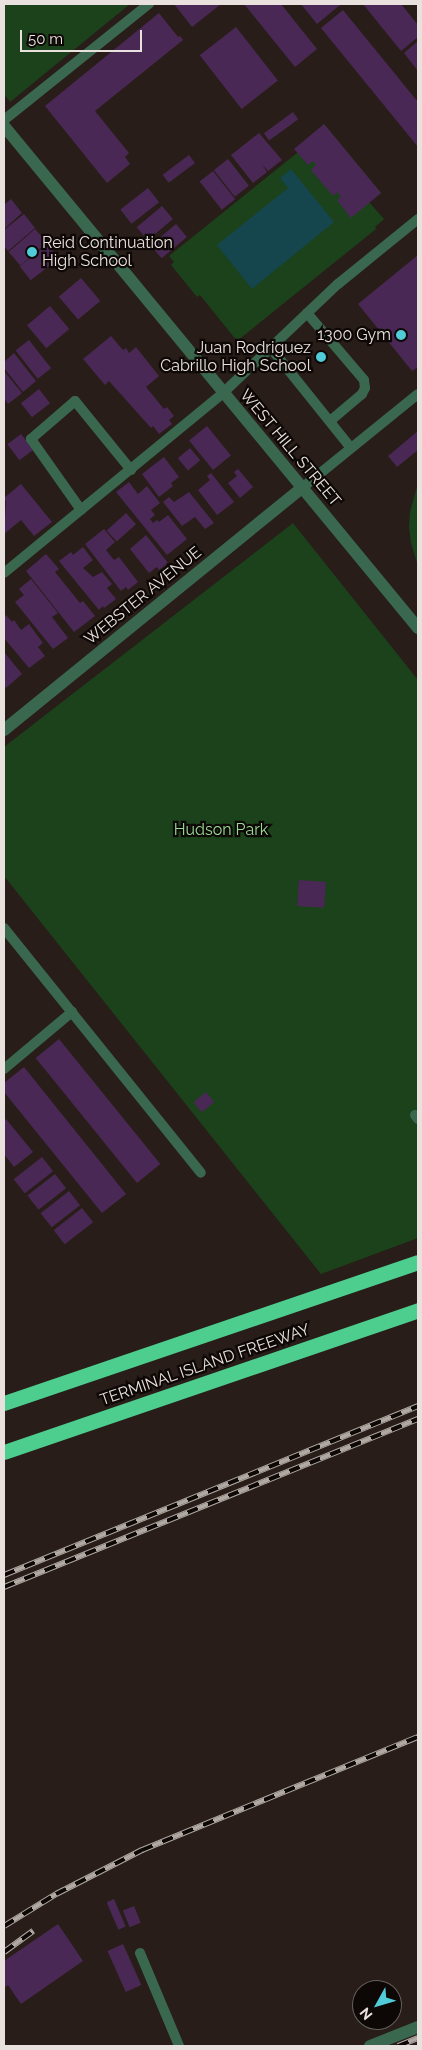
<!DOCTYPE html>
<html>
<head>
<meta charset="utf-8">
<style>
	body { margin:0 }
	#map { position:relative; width:422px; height:2050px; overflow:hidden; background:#281d18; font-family:Raleway,sans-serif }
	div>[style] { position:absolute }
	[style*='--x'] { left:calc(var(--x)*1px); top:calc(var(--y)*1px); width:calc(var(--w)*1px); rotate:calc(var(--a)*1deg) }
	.green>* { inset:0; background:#1b421b }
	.water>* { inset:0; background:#15454d }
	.building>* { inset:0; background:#4a2855; transform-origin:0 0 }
	.lane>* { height:10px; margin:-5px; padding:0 5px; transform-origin:5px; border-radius:5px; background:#3a684f }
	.street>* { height:12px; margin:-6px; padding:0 6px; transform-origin:6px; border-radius:6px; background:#3a684f }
	.highway>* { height:15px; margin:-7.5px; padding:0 7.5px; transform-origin:7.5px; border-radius:7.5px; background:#4dce8f }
	.rail>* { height:5.5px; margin-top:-2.75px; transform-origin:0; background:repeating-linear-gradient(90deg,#0d0806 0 11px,#b0a8a3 0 22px); box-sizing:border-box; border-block:1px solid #b0a8a3 }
	.dots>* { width:14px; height:14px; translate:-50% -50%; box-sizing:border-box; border:2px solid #0d0806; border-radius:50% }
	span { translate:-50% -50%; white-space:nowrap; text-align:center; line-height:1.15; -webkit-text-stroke:4.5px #0d0806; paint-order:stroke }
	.poi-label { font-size:16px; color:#e9e1dd }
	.left { translate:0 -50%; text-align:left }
	.right { translate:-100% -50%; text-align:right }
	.street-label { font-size:16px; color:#e9e1dd }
	.park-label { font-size:16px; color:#99db96 }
	.frame { position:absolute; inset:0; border:5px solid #e9e1dd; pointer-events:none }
	.north { position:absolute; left:352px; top:1980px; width:50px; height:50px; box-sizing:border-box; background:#0d0806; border:1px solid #655f5c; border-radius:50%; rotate:231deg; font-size:14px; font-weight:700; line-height:20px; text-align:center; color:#e9e1dd }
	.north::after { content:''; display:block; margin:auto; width:18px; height:22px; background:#52cbd9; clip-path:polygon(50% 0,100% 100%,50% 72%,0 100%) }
	.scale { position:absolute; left:20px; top:30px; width:122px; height:22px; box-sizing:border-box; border:2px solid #e9e1dd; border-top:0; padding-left:6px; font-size:15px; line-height:18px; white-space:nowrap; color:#e9e1dd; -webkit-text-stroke:4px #0d0806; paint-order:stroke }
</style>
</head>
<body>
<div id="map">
	<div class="green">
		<i style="clip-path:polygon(4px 4px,130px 4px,10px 102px,4px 94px)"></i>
		<i style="clip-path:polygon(324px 124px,381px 193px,369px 202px,384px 219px,375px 227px,376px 229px,237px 341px,200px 295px,197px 297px,171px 265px,174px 262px,169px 256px,297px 153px)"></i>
		<i style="clip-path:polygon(418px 483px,418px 566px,411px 543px,409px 527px,410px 512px)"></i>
		<i style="clip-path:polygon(293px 523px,418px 680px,418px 1238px,321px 1274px,4px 876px,4px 747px)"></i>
	</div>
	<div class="water">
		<i style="clip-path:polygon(291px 169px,334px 222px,252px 289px,217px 245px,288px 188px,280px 178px)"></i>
	</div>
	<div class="building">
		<i style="clip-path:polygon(174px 4px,221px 4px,192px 27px)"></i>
		<i style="clip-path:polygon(244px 4px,281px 4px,317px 49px,295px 67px)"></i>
		<i style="clip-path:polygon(301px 4px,339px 4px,340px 5px,317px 24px)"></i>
		<i style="clip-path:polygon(363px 4px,401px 4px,418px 25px,418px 37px,401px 51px)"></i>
		<i style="clip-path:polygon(343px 10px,418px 102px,418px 147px,321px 28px)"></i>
		<i style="clip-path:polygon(159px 13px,178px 37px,180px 36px,183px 40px,95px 111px,129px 153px,125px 157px,130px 164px,107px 183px,45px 106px)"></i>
		<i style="left:236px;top:27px;width:68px;height:46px;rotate:52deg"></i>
		<i style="clip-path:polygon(418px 41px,418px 71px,404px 53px)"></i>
		<i style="left:293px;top:112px;width:9px;height:36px;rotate:54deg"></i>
		<i style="clip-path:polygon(324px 124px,381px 193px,351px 218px,337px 200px,341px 197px,337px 192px,333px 196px,311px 170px,316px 165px,313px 161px,308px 165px,294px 149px)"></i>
		<i style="clip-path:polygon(259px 133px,282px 160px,268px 171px,262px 164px,267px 172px,253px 183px,231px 155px)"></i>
		<i style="left:189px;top:155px;width:10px;height:33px;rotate:53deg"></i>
		<i style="left:228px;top:159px;width:34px;height:18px;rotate:52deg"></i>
		<i style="left:213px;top:171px;width:36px;height:17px;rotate:52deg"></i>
		<i style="left:148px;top:188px;width:18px;height:35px;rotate:52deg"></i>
		<i style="clip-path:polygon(11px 199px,22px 213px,4px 229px,4px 205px)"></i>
		<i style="left:162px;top:206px;width:17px;height:33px;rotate:50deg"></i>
		<i style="clip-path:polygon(24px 214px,35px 228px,8px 251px,4px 246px,4px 230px)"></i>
		<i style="left:176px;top:224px;width:17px;height:33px;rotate:50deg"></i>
		<i style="left:35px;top:229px;width:18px;height:35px;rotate:49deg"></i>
		<i style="left:48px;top:244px;width:18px;height:36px;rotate:52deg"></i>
		<i style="clip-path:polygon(418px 255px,418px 367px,412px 371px,358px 304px)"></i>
		<i style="left:81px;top:278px;width:30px;height:29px;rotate:50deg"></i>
		<i style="left:50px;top:306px;width:30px;height:30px;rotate:50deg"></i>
		<i style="clip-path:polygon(111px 336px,123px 350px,126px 348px,129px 353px,136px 347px,159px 376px,146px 387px,164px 409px,167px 407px,174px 416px,169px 420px,172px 424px,159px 434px,153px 426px,151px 428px,109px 381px,105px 385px,83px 359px)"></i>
		<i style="left:29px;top:340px;width:36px;height:17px;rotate:52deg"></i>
		<i style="clip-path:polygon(14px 353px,36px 381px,23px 392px,4px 368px,4px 362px)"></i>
		<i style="clip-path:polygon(4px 371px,22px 393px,8px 404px,4px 398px)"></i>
		<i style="left:39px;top:389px;width:18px;height:23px;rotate:52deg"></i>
		<i style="left:207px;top:426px;width:38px;height:23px;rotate:51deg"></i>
		<i style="clip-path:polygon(418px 431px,418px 450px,397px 467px,388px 456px)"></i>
		<i style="left:21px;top:434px;width:20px;height:17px;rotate:53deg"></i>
		<i style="left:190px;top:448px;width:16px;height:16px;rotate:50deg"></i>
		<i style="clip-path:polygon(164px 457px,179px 477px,171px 483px,173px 486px,159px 497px,142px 474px)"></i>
		<i style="clip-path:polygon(238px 469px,253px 487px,240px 498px,228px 483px,237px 476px,234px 472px)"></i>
		<i style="clip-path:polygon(211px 473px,234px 502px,217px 515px,198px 490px,210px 480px,207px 476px)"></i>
		<i style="clip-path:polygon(129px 482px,138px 494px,147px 486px,160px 503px,151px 510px,155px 515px,150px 519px,153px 523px,157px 520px,159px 522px,168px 515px,187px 539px,167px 555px,116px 492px)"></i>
		<i style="clip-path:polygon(21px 484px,52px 522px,34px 536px,21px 520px,4px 534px,6px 501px,4px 498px)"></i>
		<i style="clip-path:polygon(189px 492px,214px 523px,205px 529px,195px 517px,182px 526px,163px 502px,169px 497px,174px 502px)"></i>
		<i style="left:126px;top:513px;width:15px;height:26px;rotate:48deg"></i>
		<i style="clip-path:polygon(104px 529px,115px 542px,106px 550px,114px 560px,119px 557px,138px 582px,128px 590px,126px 587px,121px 591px,85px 544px)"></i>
		<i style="clip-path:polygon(146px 535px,168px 563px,159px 570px,157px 567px,149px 573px,130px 549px)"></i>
		<i style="clip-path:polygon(83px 547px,93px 560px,83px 568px,93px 577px,102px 572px,112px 584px,107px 588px,116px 599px,104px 608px,103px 606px,99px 610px,59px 561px,71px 552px,73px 555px)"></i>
		<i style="clip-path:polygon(46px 554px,59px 569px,55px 572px,80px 603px,83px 601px,95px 616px,74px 632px,26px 571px)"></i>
		<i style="clip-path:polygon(31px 579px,58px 613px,52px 617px,68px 638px,53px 649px,15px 602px,24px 595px,19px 589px)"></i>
		<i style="clip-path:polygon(6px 615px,12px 622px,14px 620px,21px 630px,29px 624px,43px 643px,38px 647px,45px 656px,29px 668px,4px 638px,4px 617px)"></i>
		<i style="clip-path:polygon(4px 652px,22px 674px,6px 688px,4px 685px)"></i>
		<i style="left:299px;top:880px;width:27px;height:26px;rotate:4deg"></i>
		<i style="left:59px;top:1039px;width:161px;height:30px;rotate:51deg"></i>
		<i style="clip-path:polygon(24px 1067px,126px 1194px,102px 1213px,4px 1092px,4px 1083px)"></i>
		<i style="left:206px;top:1092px;width:13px;height:16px;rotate:51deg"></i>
		<i style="clip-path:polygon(6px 1119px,33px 1152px,14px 1167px,4px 1154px,4px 1121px)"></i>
		<i style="left:42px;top:1157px;width:18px;height:36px;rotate:52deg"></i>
		<i style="left:55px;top:1174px;width:18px;height:35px;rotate:52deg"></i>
		<i style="left:69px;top:1191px;width:18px;height:36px;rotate:52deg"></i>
		<i style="left:82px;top:1208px;width:18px;height:36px;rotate:52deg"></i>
		<i style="left:114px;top:1899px;width:30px;height:8px;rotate:67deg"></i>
		<i style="left:134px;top:1906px;width:18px;height:12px;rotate:68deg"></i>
		<i style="clip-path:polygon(58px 1924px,83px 1961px,21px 2004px,8px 1985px,4px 1988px,4px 1961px)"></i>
		<i style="left:123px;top:1944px;width:45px;height:17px;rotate:66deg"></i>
	</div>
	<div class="lane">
		<i style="--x:4;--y:120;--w:186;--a:-38.7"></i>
		<i style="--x:307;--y:313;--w:88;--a:49.6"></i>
		<i style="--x:364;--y:380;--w:8;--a:83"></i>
		<i style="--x:365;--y:388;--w:7;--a:117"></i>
		<i style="--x:362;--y:394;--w:42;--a:139.8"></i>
		<i style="--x:270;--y:347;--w:129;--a:51.3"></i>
		<i style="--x:302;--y:488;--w:149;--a:-39"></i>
		<i style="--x:81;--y:510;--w:87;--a:-125.2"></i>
		<i style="--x:31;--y:439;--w:58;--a:-40.8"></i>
		<i style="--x:75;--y:401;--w:89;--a:50.9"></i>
		<i style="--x:4;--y:573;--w:285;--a:-39.4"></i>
		<i style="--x:224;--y:392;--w:157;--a:-43.5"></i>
		<i style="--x:338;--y:284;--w:103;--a:-39.1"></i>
		<i style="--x:4;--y:928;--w:314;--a:51.2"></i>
		<i style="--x:4;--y:1069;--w:89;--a:-40"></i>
		<i style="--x:415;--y:1115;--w:5;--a:53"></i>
		<i style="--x:140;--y:1953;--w:101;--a:67.2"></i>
	</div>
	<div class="street">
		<i style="--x:4;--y:126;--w:651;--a:50.49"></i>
		<i style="--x:4;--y:730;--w:384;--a:-39.1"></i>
		<i style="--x:370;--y:2046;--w:52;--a:-21.6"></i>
	</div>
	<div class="highway">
		<i style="--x:4;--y:1403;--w:437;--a:-18.8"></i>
		<i style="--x:4;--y:1452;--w:438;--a:-18.9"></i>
	</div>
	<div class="rail">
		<i style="--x:4;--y:1575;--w:447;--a:-22.2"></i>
		<i style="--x:4;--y:1587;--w:447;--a:-22.1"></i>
		<i style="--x:4;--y:1926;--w:61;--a:-31.6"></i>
		<i style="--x:56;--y:1894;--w:97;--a:-27.1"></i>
		<i style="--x:142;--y:1850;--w:298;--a:-22.3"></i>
		<i style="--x:4;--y:1952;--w:36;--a:-36"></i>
		<i style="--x:398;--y:2046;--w:22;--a:-22"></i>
	</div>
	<div class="dots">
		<i style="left:32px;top:252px;background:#52cbd9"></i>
		<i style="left:401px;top:335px;background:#52cbd9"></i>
		<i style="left:321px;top:357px;background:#52cbd9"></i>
	</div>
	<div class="poi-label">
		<span class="left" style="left:42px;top:252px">Reid Continuation<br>High School</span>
		<span class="right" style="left:391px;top:335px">1300 Gym</span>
		<span class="right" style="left:311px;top:357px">Juan Rodriguez<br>Cabrillo High School</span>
	</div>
	<div class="street-label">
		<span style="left:290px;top:448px;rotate:50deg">WEST HILL STREET</span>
		<span style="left:143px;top:596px;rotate:-39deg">WEBSTER AVENUE</span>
		<span style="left:205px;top:1365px;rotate:-19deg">TERMINAL ISLAND FREEWAY</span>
	</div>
	<div class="park-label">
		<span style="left:221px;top:830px">Hudson Park</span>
	</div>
	<div class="frame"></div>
	<div class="north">N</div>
	<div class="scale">50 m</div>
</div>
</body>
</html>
